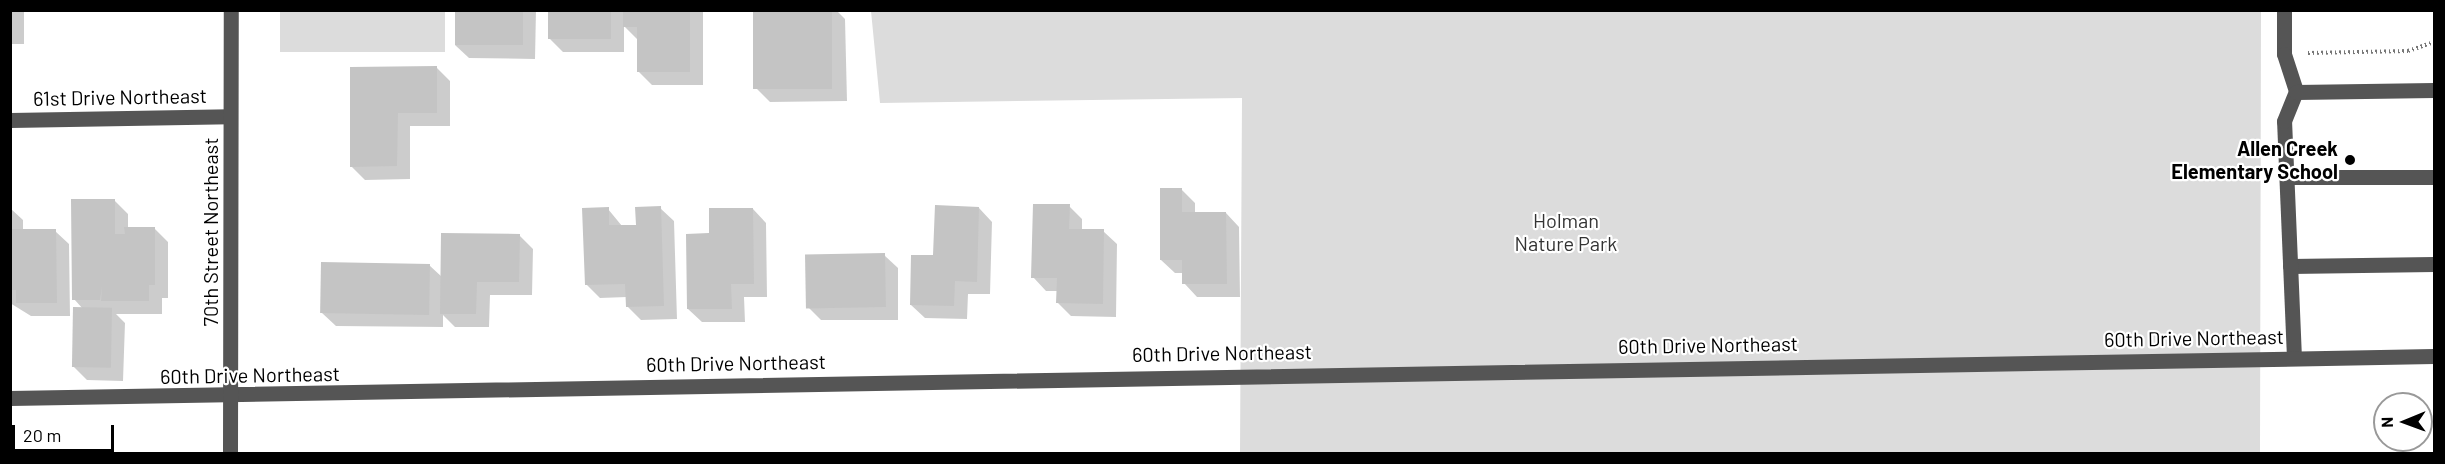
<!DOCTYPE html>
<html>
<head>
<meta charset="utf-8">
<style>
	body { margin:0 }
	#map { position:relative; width:2445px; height:464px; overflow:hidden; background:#fff; font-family:Barlow,sans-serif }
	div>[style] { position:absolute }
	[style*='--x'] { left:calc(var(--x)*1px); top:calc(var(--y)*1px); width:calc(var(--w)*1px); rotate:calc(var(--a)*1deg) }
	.green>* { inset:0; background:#dcdcdc; transform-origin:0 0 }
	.shadow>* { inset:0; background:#0003; transform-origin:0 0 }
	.building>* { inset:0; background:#c4c4c4; transform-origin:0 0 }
	.path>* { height:4px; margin-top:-2px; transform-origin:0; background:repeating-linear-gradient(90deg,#777 0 1.5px,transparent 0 4.5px) }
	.minor>* { height:15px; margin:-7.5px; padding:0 7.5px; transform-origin:7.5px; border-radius:7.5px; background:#555 }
	.dots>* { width:16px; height:16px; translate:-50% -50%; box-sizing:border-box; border:3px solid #fff; border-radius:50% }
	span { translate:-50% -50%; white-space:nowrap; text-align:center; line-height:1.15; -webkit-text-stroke:4.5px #fff; paint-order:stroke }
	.street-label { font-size:20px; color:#000 }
	.poi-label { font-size:20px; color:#000; font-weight:700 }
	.right { translate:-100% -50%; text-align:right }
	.park-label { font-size:20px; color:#333 }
	.frame { position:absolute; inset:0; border:12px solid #000; pointer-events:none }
	.north { position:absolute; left:2373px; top:392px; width:60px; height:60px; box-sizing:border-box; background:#fff; border:2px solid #999; border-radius:50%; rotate:269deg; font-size:16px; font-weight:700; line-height:24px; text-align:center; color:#000 }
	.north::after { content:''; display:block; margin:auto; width:21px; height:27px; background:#000; clip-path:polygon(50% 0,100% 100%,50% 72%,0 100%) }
	.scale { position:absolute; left:12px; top:425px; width:102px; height:27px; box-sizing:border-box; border:3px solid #000; border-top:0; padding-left:8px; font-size:18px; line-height:21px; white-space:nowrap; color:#000; -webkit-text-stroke:4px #fff; paint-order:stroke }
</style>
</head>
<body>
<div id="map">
	<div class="green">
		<i style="left:280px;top:11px;width:165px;height:41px"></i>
		<i style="clip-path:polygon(871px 11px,2261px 11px,2260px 453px,1240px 453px,1242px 98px,880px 103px)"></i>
	</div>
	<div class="shadow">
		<i style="left:10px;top:10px;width:14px;height:34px"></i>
		<i style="clip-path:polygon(456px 10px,536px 10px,535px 59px,469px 58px,455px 45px)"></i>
		<i style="clip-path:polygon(550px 10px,703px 10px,703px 85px,652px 85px,638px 71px,638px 40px,624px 26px,624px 52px,563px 52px,550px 39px)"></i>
		<i style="clip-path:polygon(755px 10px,836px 10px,845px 19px,847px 101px,770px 102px,757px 89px)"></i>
		<i style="clip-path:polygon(437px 68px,450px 81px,450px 126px,410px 126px,410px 179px,365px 180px,351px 166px)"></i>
		<i style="clip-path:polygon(1181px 189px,1195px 203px,1195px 213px,1226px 213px,1239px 227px,1240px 297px,1197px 297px,1184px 283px,1184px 273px,1175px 273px,1161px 260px)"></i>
		<i style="clip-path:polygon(114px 200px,128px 214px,128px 228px,154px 228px,168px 242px,168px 298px,162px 298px,162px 314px,116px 314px,125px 323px,123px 381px,87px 380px,73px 366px,83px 309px,74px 299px)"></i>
		<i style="clip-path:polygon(1069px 206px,1082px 219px,1082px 230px,1103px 231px,1117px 244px,1116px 317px,1071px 316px,1058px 303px,1058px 291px,1046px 291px,1033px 277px)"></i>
		<i style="clip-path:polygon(10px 208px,23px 220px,23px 231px,55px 231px,69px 244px,70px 316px,31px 316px,10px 303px)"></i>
		<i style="clip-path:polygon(660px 208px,674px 221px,677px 319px,641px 320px,627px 306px,627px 297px,600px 298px,586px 284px,608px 209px,622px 226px,637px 226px)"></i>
		<i style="clip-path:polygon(979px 208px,992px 222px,990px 294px,968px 294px,967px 319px,925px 318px,911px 305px,935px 257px)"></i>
		<i style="clip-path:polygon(753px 209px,766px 223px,767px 297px,744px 297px,745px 322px,702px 322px,688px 309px,710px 235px)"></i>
		<i style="clip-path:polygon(519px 235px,533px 249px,532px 295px,490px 295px,489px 327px,455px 327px,443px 315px,443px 327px,336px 326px,322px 313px,429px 265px,442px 277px)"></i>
		<i style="clip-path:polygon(884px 255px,898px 268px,898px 320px,821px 320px,807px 306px)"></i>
	</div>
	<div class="building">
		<i style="left:455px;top:10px;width:68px;height:35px"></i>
		<i style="left:548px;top:10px;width:63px;height:29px"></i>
		<i style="clip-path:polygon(623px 10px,690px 10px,690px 72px,637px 72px,637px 27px,623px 27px)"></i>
		<i style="left:753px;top:10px;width:79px;height:79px"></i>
		<i style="clip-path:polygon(437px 66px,437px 113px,398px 113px,397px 166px,350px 167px,350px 67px)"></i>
		<i style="clip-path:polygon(1160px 188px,1182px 188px,1182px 212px,1226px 212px,1227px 284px,1182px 284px,1182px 260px,1160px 260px)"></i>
		<i style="clip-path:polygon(71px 199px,115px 199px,115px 234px,125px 234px,124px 227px,155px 227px,155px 285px,149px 285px,149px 301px,101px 301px,102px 286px,100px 300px,72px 300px)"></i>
		<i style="clip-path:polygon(1033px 204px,1070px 204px,1069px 229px,1104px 229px,1103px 304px,1056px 303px,1057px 278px,1031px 278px)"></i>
		<i style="clip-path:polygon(935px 205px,979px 207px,977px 282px,955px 281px,954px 306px,910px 305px,911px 255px,933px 255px)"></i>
		<i style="clip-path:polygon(661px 206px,664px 306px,626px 307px,625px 284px,585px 285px,582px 208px,609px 207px,609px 225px,636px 225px,635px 207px)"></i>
		<i style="clip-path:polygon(709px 208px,753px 208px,754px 284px,731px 284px,732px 309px,687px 309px,686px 234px,709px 233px)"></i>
		<i style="clip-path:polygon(10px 229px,56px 229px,57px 303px,16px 303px,16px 290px,10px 290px)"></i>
		<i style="clip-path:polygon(441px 233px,520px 234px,519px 282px,477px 282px,476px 314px,440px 314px)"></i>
		<i style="left:885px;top:253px;width:54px;height:80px;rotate:89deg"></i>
		<i style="left:321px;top:262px;width:109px;height:51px;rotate:1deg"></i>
		<i style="left:73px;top:307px;width:39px;height:60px;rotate:1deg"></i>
	</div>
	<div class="path">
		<i style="--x:2308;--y:53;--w:100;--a:-1.1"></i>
		<i style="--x:2408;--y:51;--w:28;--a:-19"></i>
	</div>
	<div class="minor">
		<i style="--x:2284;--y:10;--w:44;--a:90"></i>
		<i style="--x:2284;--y:54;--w:40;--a:72"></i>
		<i style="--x:10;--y:120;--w:220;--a:-1"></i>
		<i style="--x:2286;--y:177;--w:148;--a:0"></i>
		<i style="--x:2290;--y:266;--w:144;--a:-0.8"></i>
		<i style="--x:2294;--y:358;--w:237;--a:-92.4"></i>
		<i style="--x:2284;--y:121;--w:31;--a:-68"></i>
		<i style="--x:2296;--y:92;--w:138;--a:-0.8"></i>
		<i style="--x:10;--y:398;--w:2424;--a:-0.99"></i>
		<i style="--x:230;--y:454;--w:444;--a:-89.9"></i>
	</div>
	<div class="dots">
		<i style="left:2350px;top:160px;background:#000"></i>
	</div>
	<div class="street-label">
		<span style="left:120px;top:97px;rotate:-1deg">61st Drive Northeast</span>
		<span style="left:210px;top:232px;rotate:-90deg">70th Street Northeast</span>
		<span style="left:2194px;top:338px;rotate:-1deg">60th Drive Northeast</span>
		<span style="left:1708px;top:345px;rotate:-1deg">60th Drive Northeast</span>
		<span style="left:1222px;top:353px;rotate:-1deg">60th Drive Northeast</span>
		<span style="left:736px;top:363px;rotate:-1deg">60th Drive Northeast</span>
		<span style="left:250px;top:375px;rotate:-1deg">60th Drive Northeast</span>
	</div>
	<div class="poi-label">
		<span class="right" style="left:2338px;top:160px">Allen Creek<br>Elementary School</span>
	</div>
	<div class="park-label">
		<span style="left:1566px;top:232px">Holman<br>Nature Park</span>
	</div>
	<div class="frame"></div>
	<div class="north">N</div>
	<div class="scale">20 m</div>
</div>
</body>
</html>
